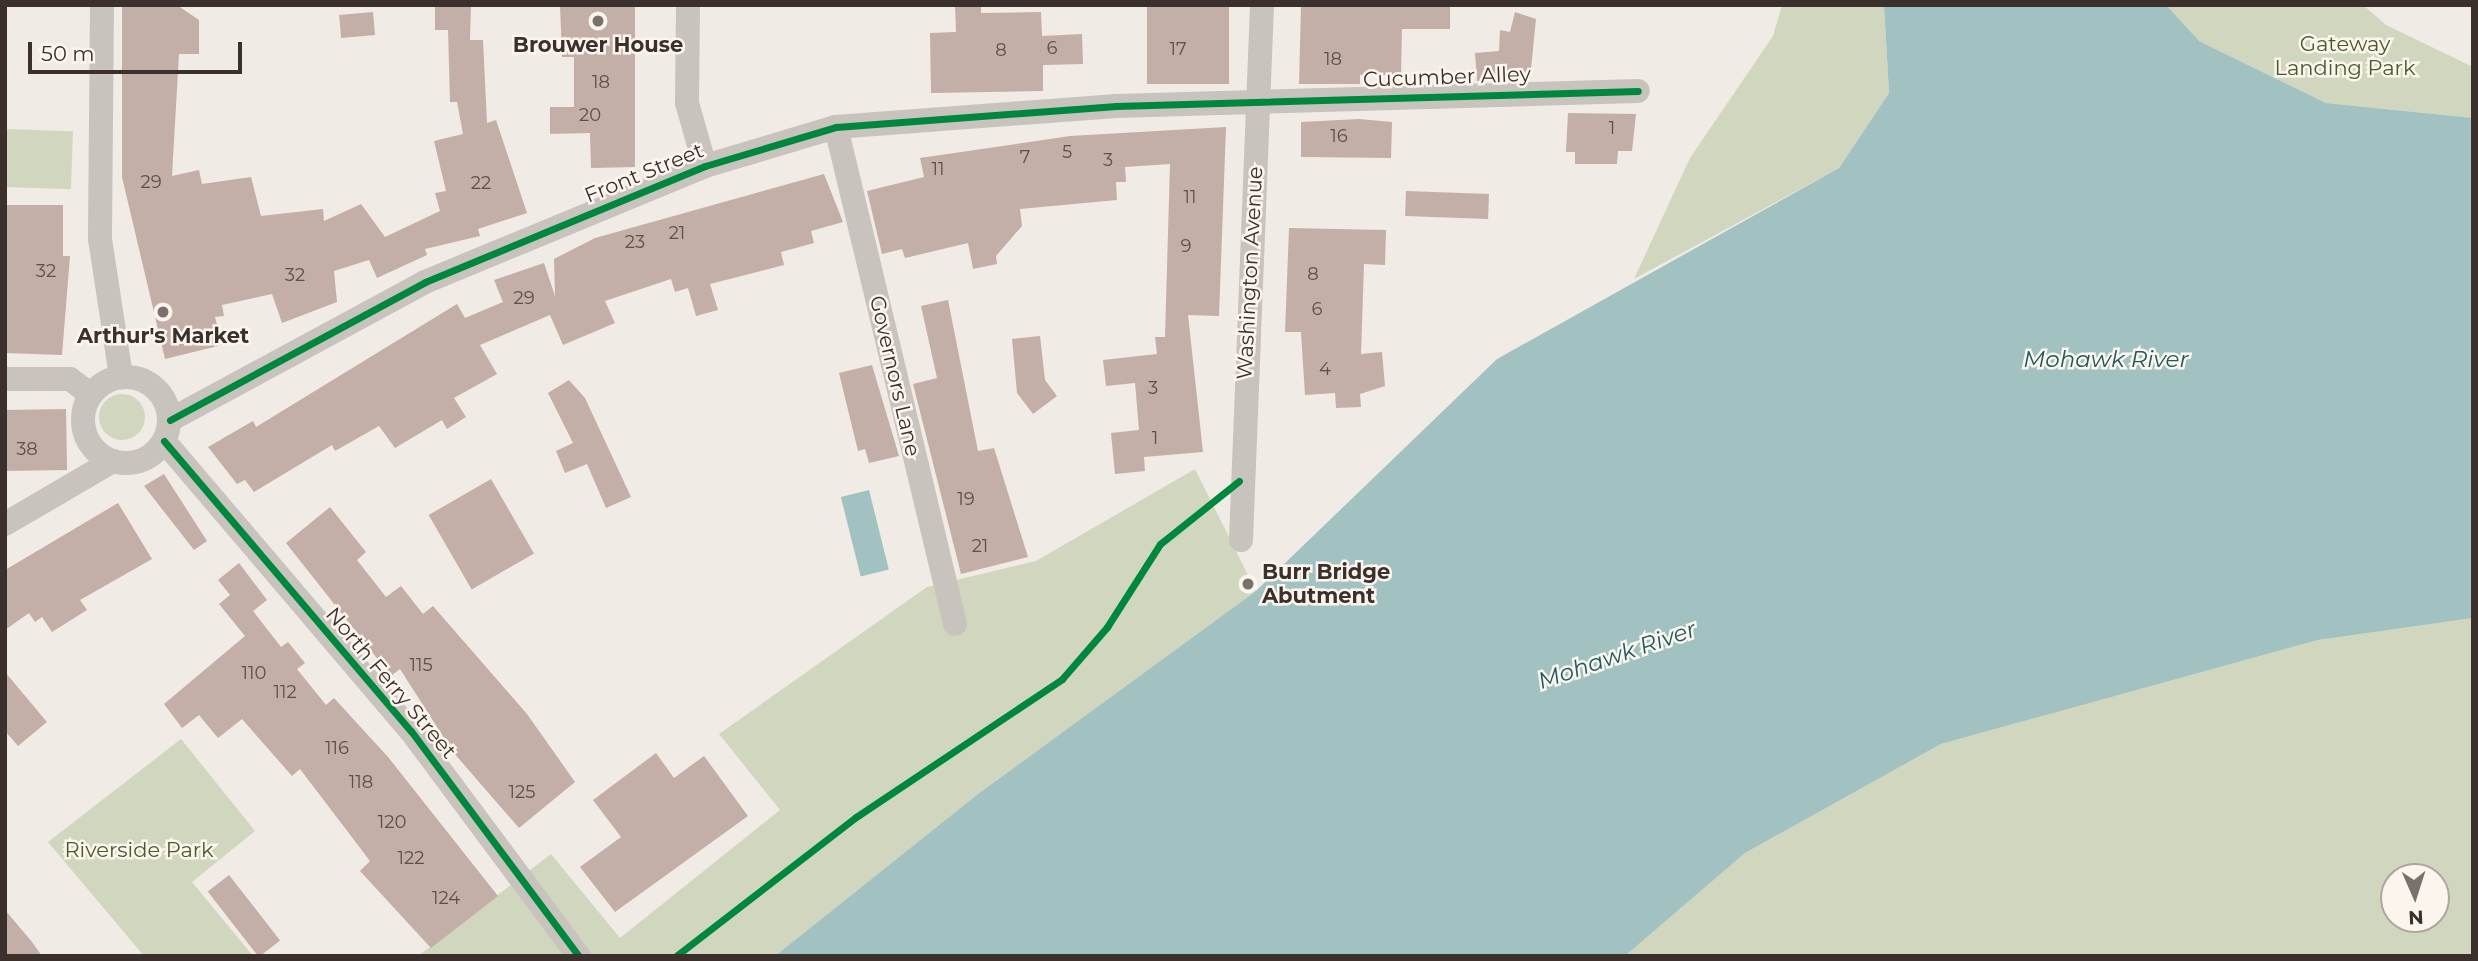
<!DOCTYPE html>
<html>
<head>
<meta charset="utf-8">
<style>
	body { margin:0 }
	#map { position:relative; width:2478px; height:961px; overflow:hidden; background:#f0ebe5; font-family:Montserrat,sans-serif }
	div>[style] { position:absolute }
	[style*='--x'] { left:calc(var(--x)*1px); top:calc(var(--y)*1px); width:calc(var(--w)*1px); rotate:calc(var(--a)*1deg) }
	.green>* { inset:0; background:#d1d6bf; transform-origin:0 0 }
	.round { border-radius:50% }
	.water>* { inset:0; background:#a1c2c1; transform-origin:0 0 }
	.building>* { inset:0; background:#c3afa7; transform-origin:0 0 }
	.street>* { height:24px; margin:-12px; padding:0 12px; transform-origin:12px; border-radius:12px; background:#c9c3be }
	.street>.ring { margin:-12px; padding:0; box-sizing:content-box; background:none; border:24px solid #c9c3be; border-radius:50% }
	.cycleway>* { height:7px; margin:-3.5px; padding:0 3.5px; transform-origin:3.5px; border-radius:3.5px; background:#00873e }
	.dots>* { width:19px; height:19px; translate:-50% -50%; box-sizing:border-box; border:4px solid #fbf5ee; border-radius:50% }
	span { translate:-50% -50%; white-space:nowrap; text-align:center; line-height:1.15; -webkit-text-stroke:5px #fbf5ee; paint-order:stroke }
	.number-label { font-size:18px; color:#5d504a }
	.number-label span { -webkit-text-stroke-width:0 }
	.park-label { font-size:21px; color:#4a5a2e }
	.poi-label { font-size:21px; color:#3b302b; font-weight:700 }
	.left { translate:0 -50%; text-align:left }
	.street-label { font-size:21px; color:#3b302b }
	.water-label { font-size:23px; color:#1f5a5e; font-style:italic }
	.frame { position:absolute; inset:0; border:7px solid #3b302b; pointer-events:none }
	.north { position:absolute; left:2380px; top:863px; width:70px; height:70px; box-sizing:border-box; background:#fbf5ee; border:2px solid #aea6a0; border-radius:50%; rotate:177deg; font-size:19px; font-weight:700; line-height:28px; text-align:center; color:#3b302b }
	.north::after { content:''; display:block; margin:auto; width:24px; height:32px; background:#7a716c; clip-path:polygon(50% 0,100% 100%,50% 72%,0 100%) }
	.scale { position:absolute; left:28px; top:42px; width:214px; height:32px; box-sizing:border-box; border:4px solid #3b302b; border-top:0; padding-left:9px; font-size:21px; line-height:24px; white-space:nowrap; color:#3b302b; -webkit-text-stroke:5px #fbf5ee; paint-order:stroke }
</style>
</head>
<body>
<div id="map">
	<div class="green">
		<i style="clip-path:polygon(1782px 5px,1884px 5px,1889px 93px,1839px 168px,1634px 279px,1690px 158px,1773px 36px)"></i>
		<i style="clip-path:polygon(2011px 5px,2363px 5px,2386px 25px,2473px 67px,2473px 118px,2326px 103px,2199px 41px)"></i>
		<i style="left:5px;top:129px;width:68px;height:58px;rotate:2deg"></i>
		<i class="round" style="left:99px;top:394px;width:46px;height:46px"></i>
		<i style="clip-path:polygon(1195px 469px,1256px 591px,978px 794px,775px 956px,418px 956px,551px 854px,620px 938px,780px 810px,719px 734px,927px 587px,1036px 561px)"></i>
		<i style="clip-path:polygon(evenodd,2473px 618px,2473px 956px,1625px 956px,1745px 853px,1941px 744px,2318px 640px,2473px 618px,2394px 877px,2436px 877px,2436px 919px,2394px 919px,2394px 877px)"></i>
		<i style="clip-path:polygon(181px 739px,255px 831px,192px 882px,253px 956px,144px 956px,48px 842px)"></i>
	</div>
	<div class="water">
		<i style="clip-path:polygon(1884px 5px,2166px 5px,2199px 41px,2326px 103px,2473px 118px,2473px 618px,2318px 640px,1941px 744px,1745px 853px,1625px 956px,775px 956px,978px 794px,1256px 591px,1497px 359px,1839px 168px,1889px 93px)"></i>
		<i style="left:869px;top:490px;width:82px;height:29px;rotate:76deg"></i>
	</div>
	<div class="building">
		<i style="clip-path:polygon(122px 5px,177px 5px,199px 20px,199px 54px,179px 54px,172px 176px,199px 170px,202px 184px,251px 177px,261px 216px,323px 209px,324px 221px,361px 204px,385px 237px,440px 211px,435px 193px,446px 191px,434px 141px,463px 134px,457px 102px,450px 102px,448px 30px,435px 30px,435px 5px,471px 5px,470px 40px,483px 40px,487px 123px,496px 120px,527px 213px,478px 229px,480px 236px,425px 249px,427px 255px,377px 278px,369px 260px,334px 271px,337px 302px,282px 323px,272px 294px,222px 305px,224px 316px,215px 317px,222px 345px,165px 359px,122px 177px)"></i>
		<i style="clip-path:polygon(560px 5px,635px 5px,635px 167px,591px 168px,590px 133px,550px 134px,550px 107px,574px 107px,574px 57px,562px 57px)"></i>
		<i style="clip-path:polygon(955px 5px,981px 5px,981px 13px,1041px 12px,1042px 36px,1082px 34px,1083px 64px,1043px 65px,1043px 91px,931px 93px,930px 33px,956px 32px)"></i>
		<i style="left:1147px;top:5px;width:82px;height:79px"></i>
		<i style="clip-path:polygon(1301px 5px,1450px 5px,1450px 29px,1402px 29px,1401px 75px,1360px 75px,1360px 84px,1299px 84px)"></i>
		<i style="left:373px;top:12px;width:23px;height:34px;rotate:85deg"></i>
		<i style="clip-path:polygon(1515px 12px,1536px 19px,1530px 79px,1477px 81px,1475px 53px,1499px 51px,1500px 30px,1510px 32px)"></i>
		<i style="clip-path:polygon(1568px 113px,1636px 114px,1632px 151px,1618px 151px,1617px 164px,1575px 164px,1575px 152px,1566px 152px)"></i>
		<i style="clip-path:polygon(1359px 119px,1392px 122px,1391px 158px,1301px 157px,1301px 122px)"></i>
		<i style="clip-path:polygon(1226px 127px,1219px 316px,1188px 315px,1203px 452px,1144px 457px,1145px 471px,1115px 474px,1111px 433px,1139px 430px,1135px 383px,1106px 386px,1103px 360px,1157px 354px,1155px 337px,1165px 337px,1170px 164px,1125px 167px,1126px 182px,1116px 182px,1117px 200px,1020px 209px,1022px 226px,996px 256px,997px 264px,973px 269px,968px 243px,905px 258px,902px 249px,882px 254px,867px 191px,924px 177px,920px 158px,1070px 136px)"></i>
		<i style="clip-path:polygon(824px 174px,843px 222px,811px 231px,814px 243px,781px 252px,784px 265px,710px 284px,718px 310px,696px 316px,688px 288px,675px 292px,671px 279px,605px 301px,615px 323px,563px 345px,550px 315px,480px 345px,497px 374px,454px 398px,466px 417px,447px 429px,442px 420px,395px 448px,379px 426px,335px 451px,332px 445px,254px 492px,245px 480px,237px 484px,208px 447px,253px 421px,256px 427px,457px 304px,465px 318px,503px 302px,494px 280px,544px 263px,555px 296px,554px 259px,595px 238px)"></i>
		<i style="left:1406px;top:191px;width:83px;height:25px;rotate:2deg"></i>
		<i style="clip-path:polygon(5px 205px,63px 205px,63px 256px,70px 256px,62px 355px,5px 353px)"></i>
		<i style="clip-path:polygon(1289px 228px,1386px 230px,1385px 265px,1364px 264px,1361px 354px,1382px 352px,1385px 386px,1360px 394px,1361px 407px,1336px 408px,1335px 393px,1305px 395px,1301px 332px,1285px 332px)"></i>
		<i style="clip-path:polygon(948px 300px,978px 451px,994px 448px,1028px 557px,961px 574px,913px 384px,937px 378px,921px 306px)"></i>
		<i style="clip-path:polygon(1040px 336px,1045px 380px,1057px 396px,1033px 414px,1017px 393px,1012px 339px)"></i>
		<i style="clip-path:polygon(872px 365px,899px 456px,869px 463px,865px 449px,858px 451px,839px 373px)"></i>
		<i style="clip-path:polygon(569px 380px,585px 398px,631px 497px,606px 508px,587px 464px,565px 473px,556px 451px,573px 443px,548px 393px)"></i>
		<i style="left:66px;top:409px;width:61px;height:61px;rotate:89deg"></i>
		<i style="clip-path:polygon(164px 474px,207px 541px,194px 550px,144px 486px)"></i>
		<i style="left:491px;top:479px;width:86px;height:72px;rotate:60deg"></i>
		<i style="clip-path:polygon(118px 503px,152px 559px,80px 600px,87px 610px,52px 632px,42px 617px,35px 622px,29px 613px,5px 630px,5px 570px)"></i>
		<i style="clip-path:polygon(330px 507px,366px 552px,357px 560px,386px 597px,401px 586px,423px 614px,433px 606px,527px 714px,575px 782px,519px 828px,453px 752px,400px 669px,391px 676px,286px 543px)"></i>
		<i style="clip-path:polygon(239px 563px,267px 600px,253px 611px,281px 647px,288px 642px,305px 663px,297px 669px,326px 705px,334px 698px,388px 757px,498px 896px,431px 948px,360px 871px,370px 861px,300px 769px,292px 776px,242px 719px,218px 738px,199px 715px,182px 728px,164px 704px,245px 636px,219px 604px,230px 595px,218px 580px)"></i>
		<i style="clip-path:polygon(5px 672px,47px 722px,18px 746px,5px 731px)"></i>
		<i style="clip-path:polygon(656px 753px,674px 778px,704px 756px,748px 816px,615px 912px,580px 867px,621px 837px,593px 800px)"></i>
		<i style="left:229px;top:875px;width:83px;height:27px;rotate:52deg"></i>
		<i style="clip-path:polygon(5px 910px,32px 942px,42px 956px,5px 956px)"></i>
	</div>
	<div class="street">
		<i style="--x:102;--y:5;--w:234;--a:90.5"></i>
		<i style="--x:100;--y:239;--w:140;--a:81.3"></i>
		<i style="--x:688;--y:5;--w:98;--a:90.6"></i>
		<i style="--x:687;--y:103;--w:66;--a:74.1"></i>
		<i style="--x:836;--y:127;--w:511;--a:76.53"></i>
		<i class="ring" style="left:83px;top:377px;width:62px;height:62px"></i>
		<i style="--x:5;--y:379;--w:65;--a:0"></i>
		<i style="--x:70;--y:379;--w:26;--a:37"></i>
		<i style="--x:170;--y:420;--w:290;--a:-28.4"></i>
		<i style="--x:425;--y:282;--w:303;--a:-22.5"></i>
		<i style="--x:705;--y:166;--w:137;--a:-16.6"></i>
		<i style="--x:836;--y:127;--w:281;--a:-4.3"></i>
		<i style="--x:1116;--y:106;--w:522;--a:-1.65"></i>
		<i style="--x:164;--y:441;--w:381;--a:49.6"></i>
		<i style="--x:411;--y:731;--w:281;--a:53.3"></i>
		<i style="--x:5;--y:524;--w:125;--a:-30.3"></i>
		<i style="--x:1241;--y:540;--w:535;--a:-87.75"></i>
	</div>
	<div class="cycleway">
		<i style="--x:170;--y:420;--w:290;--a:-28.4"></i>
		<i style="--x:425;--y:282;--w:303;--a:-22.5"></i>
		<i style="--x:705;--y:166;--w:137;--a:-16.6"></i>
		<i style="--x:836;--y:127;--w:281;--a:-4.3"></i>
		<i style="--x:1116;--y:106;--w:522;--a:-1.65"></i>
		<i style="--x:164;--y:441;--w:381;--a:49.6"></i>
		<i style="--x:411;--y:731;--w:281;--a:53.3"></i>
		<i style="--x:676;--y:956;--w:227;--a:-37.7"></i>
		<i style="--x:856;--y:817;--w:248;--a:-33.8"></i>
		<i style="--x:1062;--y:679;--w:69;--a:-49.1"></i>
		<i style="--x:1107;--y:627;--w:98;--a:-57.4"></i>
		<i style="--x:1160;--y:544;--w:101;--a:-38.6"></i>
	</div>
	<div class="dots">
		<i style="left:598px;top:21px;background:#7a716c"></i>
		<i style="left:163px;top:312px;background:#7a716c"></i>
		<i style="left:1248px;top:584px;background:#7a716c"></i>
	</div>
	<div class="number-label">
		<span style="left:1052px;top:48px">6</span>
		<span style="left:1178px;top:49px">17</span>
		<span style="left:1001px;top:50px">8</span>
		<span style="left:1333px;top:59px">18</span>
		<span style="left:601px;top:82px">18</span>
		<span style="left:590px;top:115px">20</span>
		<span style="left:1612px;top:128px">1</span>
		<span style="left:1339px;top:136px">16</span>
		<span style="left:1067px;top:152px">5</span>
		<span style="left:1025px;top:157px">7</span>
		<span style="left:1108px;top:160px">3</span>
		<span style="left:938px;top:169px">11</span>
		<span style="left:151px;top:182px">29</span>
		<span style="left:481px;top:183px">22</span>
		<span style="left:1190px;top:197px">11</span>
		<span style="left:677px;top:233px">21</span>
		<span style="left:635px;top:242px">23</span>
		<span style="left:1186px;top:246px">9</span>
		<span style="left:46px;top:271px">32</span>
		<span style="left:1313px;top:274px">8</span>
		<span style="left:295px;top:275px">32</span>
		<span style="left:524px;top:298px">29</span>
		<span style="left:1317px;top:309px">6</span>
		<span style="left:1325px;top:369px">4</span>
		<span style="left:1153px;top:388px">3</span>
		<span style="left:1155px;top:438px">1</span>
		<span style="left:27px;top:449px">38</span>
		<span style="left:966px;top:499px">19</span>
		<span style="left:980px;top:546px">21</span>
		<span style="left:421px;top:665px">115</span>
		<span style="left:254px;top:673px">110</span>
		<span style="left:285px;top:692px">112</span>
		<span style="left:337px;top:748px">116</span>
		<span style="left:361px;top:782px">118</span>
		<span style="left:522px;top:792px">125</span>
		<span style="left:392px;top:822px">120</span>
		<span style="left:411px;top:858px">122</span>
		<span style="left:446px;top:898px">124</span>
	</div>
	<div class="park-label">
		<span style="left:2345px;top:56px">Gateway<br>Landing Park</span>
		<span style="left:139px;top:850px">Riverside Park</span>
	</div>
	<div class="poi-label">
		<span style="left:598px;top:45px">Brouwer House</span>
		<span style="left:163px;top:336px">Arthur's Market</span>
		<span class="left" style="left:1262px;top:584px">Burr Bridge<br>Abutment</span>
	</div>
	<div class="street-label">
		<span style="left:1447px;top:77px;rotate:-2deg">Cucumber Alley</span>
		<span style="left:644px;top:173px;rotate:-22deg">Front Street</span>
		<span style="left:1250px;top:273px;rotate:-87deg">Washington Avenue</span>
		<span style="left:895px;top:376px;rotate:77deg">Governors Lane</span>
		<span style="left:391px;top:683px;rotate:50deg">North Ferry Street</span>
	</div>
	<div class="water-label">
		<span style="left:2106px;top:359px">Mohawk River</span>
		<span style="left:1617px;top:655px;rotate:-19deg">Mohawk River</span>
	</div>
	<div class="frame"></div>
	<div class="north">N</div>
	<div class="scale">50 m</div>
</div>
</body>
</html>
